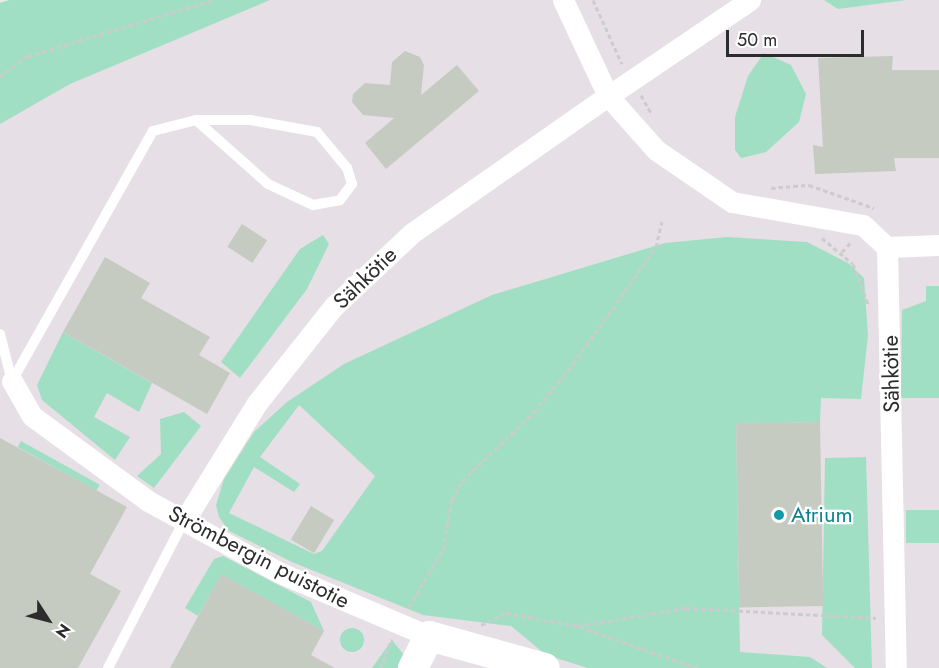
<!DOCTYPE html>
<html>
<head>
<meta charset="utf-8">
<style>
	body { margin:0 }
	#map { position:relative; width:939px; height:668px; overflow:hidden; background:#e6ede0; font-family:Jost,sans-serif }
	div>[style] { position:absolute }
	[style*='--x'] { left:calc(var(--x)*1px); top:calc(var(--y)*1px); width:calc(var(--w)*1px); rotate:calc(var(--a)*1deg) }
	.industrial>* { inset:0; background:#e6dfe5 }
	.green>* { inset:0; background:#a0dfc4; transform-origin:0 0 }
	.round { border-radius:50% }
	.building>* { inset:0; background:#c6cbc2; transform-origin:0 0 }
	.path>* { height:3px; margin-top:-1.5px; transform-origin:0; background:repeating-linear-gradient(90deg,#ccc 0 4.5px,transparent 0 7.5px) }
	.lane>* { height:10px; margin:-5px; padding:0 5px; transform-origin:5px; border-radius:5px; background:#fff }
	.street>* { height:21px; margin:-10.5px; padding:0 10.5px; transform-origin:10.5px; border-radius:10.5px; background:#fff }
	.secondary>* { height:30px; margin:-15px; padding:0 15px; transform-origin:15px; border-radius:15px; background:#fff }
	.dots>* { width:16px; height:16px; translate:-50% -50%; box-sizing:border-box; border:3px solid #fff; border-radius:50% }
	span { translate:-50% -50%; white-space:nowrap; text-align:center; line-height:1.15; -webkit-text-stroke:4.5px #fff; paint-order:stroke }
	.street-label { font-size:22px; color:#2c2c2c }
	.culture-label { font-size:22px; color:#0d838f }
	.left { translate:0 -50%; text-align:left }
	.north { position:absolute; left:18px; top:590px; width:60px; height:60px; -webkit-text-stroke:4px #fff; paint-order:stroke; rotate:126deg; font-size:16px; font-weight:700; line-height:24px; text-align:center; color:#2c2c2c }
	.north::after { content:''; display:block; margin:auto; width:21px; height:27px; background:#2c2c2c; clip-path:polygon(50% 0,100% 100%,50% 72%,0 100%) }
	.scale { position:absolute; left:726px; top:30px; width:138px; height:27px; box-sizing:border-box; border:3px solid #2c2c2c; border-top:0; padding-left:8px; font-size:18px; line-height:21px; white-space:nowrap; color:#2c2c2c; -webkit-text-stroke:4px #fff; paint-order:stroke }
</style>
</head>
<body>
<div id="map">
	<div class="industrial">
		<i style="clip-path:polygon(36px 0,939px 0,939px 668px,0 668px,0 15px)"></i>
	</div>
	<div class="green">
		<i style="clip-path:polygon(9px 0,270px 0,70px 84px,0 124px,0 3px)"></i>
		<i style="clip-path:polygon(824px 0,906px 0,838px 9px)"></i>
		<i style="clip-path:polygon(764px 53px,791px 65px,806px 94px,799px 122px,766px 152px,741px 158px,735px 150px,735px 117px,748px 76px)"></i>
		<i style="clip-path:polygon(323px 235px,329px 244px,307px 289px,240px 378px,221px 362px,300px 249px)"></i>
		<i style="clip-path:polygon(evenodd,727px 237px,807px 242px,848px 263px,864px 278px,868px 335px,861px 399px,821px 398px,820px 422px,736px 424px,740px 652px,810px 657px,827px 668px,588px 668px,546px 655px,511px 626px,423px 615px,292px 562px,229px 531px,219px 517px,216px 505px,224px 479px,254px 432px,287px 402px,344px 364px,492px 295px,665px 243px,727px 237px,299px 405px,375px 476px,322px 551px,314px 554px,229px 513px,254px 467px,294px 492px,300px 484px,260px 457px,299px 405px)"></i>
		<i style="clip-path:polygon(926px 286px,939px 286px,939px 398px,901px 398px,902px 310px,926px 301px)"></i>
		<i style="clip-path:polygon(63px 332px,152px 383px,139px 412px,107px 393px,94px 417px,130px 437px,115px 460px,42px 400px,37px 385px)"></i>
		<i style="clip-path:polygon(184px 412px,201px 426px,154px 488px,137px 476px,161px 454px,160px 419px)"></i>
		<i style="left:21px;top:441px;width:90px;height:7px;rotate:29deg"></i>
		<i style="clip-path:polygon(866px 457px,872px 668px,855px 668px,822px 635px,825px 458px)"></i>
		<i style="left:906px;top:510px;width:33px;height:33px"></i>
		<i style="clip-path:polygon(223px 556px,311px 602px,324px 631px,221px 575px,198px 616px,185px 608px,214px 559px)"></i>
		<i class="round" style="left:340px;top:628px;width:24px;height:24px"></i>
		<i style="clip-path:polygon(392px 640px,404px 655px,400px 668px,372px 668px)"></i>
	</div>
	<div class="building">
		<i style="clip-path:polygon(405px 51px,420px 57px,424px 65px,421px 95px,457px 65px,479px 91px,386px 169px,365px 143px,394px 118px,363px 115px,352px 102px,353px 94px,365px 83px,390px 85px,392px 62px)"></i>
		<i style="clip-path:polygon(893px 56px,892px 70px,939px 70px,939px 158px,894px 158px,896px 171px,815px 174px,813px 145px,823px 147px,818px 58px)"></i>
		<i style="left:242px;top:224px;width:30px;height:27px;rotate:33deg"></i>
		<i style="clip-path:polygon(105px 257px,150px 283px,141px 298px,210px 337px,199px 355px,230px 373px,207px 414px,63px 332px)"></i>
		<i style="left:820px;top:422px;width:184px;height:84px;rotate:89deg"></i>
		<i style="clip-path:polygon(0 438px,127px 507px,90px 574px,121px 591px,78px 668px,0 668px)"></i>
		<i style="left:311px;top:506px;width:27px;height:39px;rotate:31deg"></i>
		<i style="clip-path:polygon(221px 574px,324px 631px,311px 655px,335px 668px,170px 668px)"></i>
	</div>
	<div class="path">
		<i style="--x:593;--y:0;--w:70;--a:65.6"></i>
		<i style="--x:0;--y:76;--w:34;--a:-36"></i>
		<i style="--x:28;--y:56;--w:194;--a:-16.8"></i>
		<i style="--x:641;--y:95;--w:21;--a:61"></i>
		<i style="--x:771;--y:188;--w:38;--a:-5"></i>
		<i style="--x:809;--y:185;--w:69;--a:19.5"></i>
		<i style="--x:822;--y:238;--w:40;--a:40"></i>
		<i style="--x:853;--y:264;--w:43;--a:69.4"></i>
		<i style="--x:842;--y:252;--w:12;--a:-48"></i>
		<i style="--x:409;--y:607;--w:67;--a:-59.6"></i>
		<i style="--x:443;--y:549;--w:50;--a:-79.6"></i>
		<i style="--x:452;--y:500;--w:21;--a:-62"></i>
		<i style="--x:462;--y:481;--w:100;--a:-43.8"></i>
		<i style="--x:534;--y:412;--w:62;--a:-50.9"></i>
		<i style="--x:573;--y:364;--w:143;--a:-54.6"></i>
		<i style="--x:656;--y:247;--w:26;--a:-77"></i>
		<i style="--x:481;--y:625;--w:28;--a:-26"></i>
		<i style="--x:506;--y:613;--w:73;--a:10.2"></i>
		<i style="--x:578;--y:626;--w:109;--a:-9.5"></i>
		<i style="--x:686;--y:608;--w:190;--a:3"></i>
		<i style="--x:580;--y:627;--w:124;--a:19.3"></i>
		<i style="--x:380;--y:668;--w:31;--a:-68"></i>
	</div>
	<div class="lane">
		<i style="--x:0;--y:334;--w:49;--a:75.7"></i>
		<i style="--x:12;--y:381;--w:287;--a:-60.6"></i>
		<i style="--x:153;--y:131;--w:44;--a:-14.3"></i>
		<i style="--x:196;--y:120;--w:96;--a:41.6"></i>
		<i style="--x:268;--y:184;--w:50;--a:25"></i>
		<i style="--x:313;--y:205;--w:27;--a:-10"></i>
		<i style="--x:340;--y:200;--w:20;--a:-53"></i>
		<i style="--x:352;--y:184;--w:17;--a:-107"></i>
		<i style="--x:347;--y:168;--w:47;--a:-129.8"></i>
		<i style="--x:317;--y:132;--w:68;--a:-169.8"></i>
		<i style="--x:250;--y:120;--w:54;--a:180"></i>
		<i style="--x:108;--y:668;--w:165;--a:-62.7"></i>
	</div>
	<div class="street">
		<i style="--x:750;--y:0;--w:171;--a:145.9"></i>
		<i style="--x:608;--y:96;--w:72;--a:48.4"></i>
		<i style="--x:656;--y:150;--w:92;--a:34.4"></i>
		<i style="--x:732;--y:202;--w:133;--a:10"></i>
		<i style="--x:863;--y:225;--w:33;--a:43"></i>
		<i style="--x:887;--y:247;--w:421;--a:88.8"></i>
		<i style="--x:887;--y:247;--w:52;--a:-2.2"></i>
		<i style="--x:12;--y:381;--w:40;--a:60.3"></i>
		<i style="--x:32;--y:416;--w:144;--a:36.2"></i>
		<i style="--x:148;--y:501;--w:148;--a:28.6"></i>
		<i style="--x:278;--y:572;--w:164;--a:23"></i>
		<i style="--x:184;--y:521;--w:139;--a:-58.3"></i>
		<i style="--x:257;--y:403;--w:124;--a:-51.6"></i>
		<i style="--x:334;--y:306;--w:107;--a:-43.1"></i>
		<i style="--x:412;--y:233;--w:239;--a:-35"></i>
		<i style="--x:608;--y:96;--w:106;--a:-115.1"></i>
	</div>
	<div class="secondary">
		<i style="--x:413;--y:668;--w:36;--a:-63"></i>
		<i style="--x:429;--y:636;--w:120;--a:15.4"></i>
	</div>
	<div class="dots">
		<i style="left:779px;top:515px;background:#0f9aa8"></i>
	</div>
	<div class="street-label">
		<span style="left:365px;top:278px;rotate:-44deg">Sähkötie</span>
		<span style="left:891px;top:374px;rotate:-91deg">Sähkötie</span>
		<span style="left:259px;top:557px;rotate:27deg">Strömbergin puistotie</span>
	</div>
	<div class="culture-label">
		<span class="left" style="left:791px;top:515px">Atrium</span>
	</div>
	<div class="north">N</div>
	<div class="scale">50 m</div>
</div>
</body>
</html>
